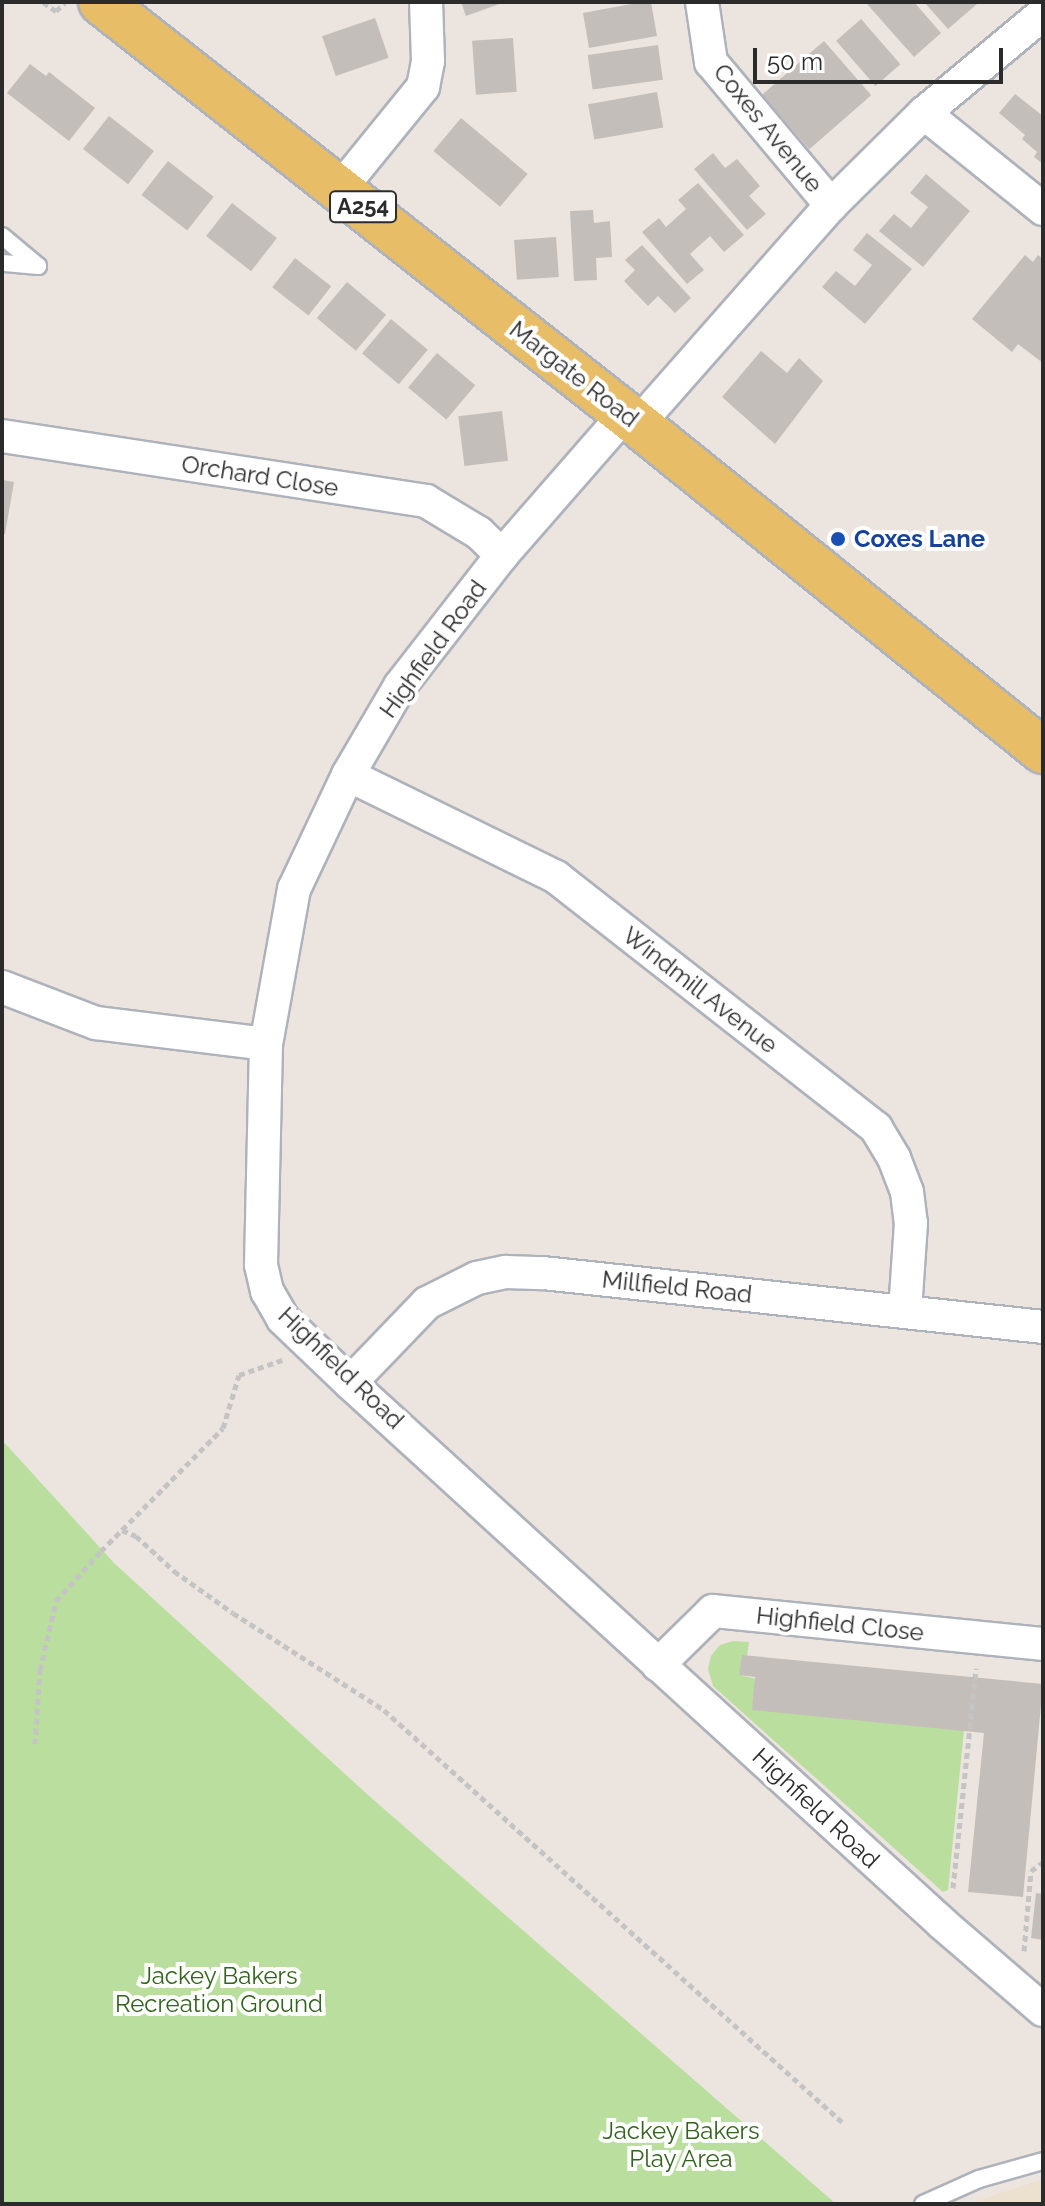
<!DOCTYPE html>
<html>
<head>
<meta charset="utf-8">
<style>
	body { margin:0 }
	#map { position:relative; width:1045px; height:2206px; overflow:hidden; background:#ece4de; font-family:Raleway,sans-serif }
	div>[style] { position:absolute }
	[style*='--x'] { left:calc(var(--x)*1px); top:calc(var(--y)*1px); width:calc(var(--w)*1px); rotate:calc(var(--a)*1deg) }
	.education>* { inset:0; background:#ece0cf }
	.green>* { inset:0; background:#bade9e }
	.building>* { inset:0; background:#c4beba; transform-origin:0 0 }
	.path>* { height:5px; margin-top:-2.5px; transform-origin:0; background:repeating-linear-gradient(90deg,#c4c4c4 0 6px,transparent 0 10px) }
	.roads { filter:drop-shadow(2px 0 #aeb2ba) drop-shadow(-2px 0 #aeb2ba) drop-shadow(0 2px #aeb2ba) drop-shadow(0 -2px #aeb2ba) }
	.service>* { height:16px; margin:-8px; padding:0 8px; transform-origin:8px; border-radius:8px; background:#fff }
	.minor>* { height:32px; margin:-16px; padding:0 16px; transform-origin:16px; border-radius:16px; background:#fff }
	.primary>* { height:44px; margin:-22px; padding:0 22px; transform-origin:22px; border-radius:22px; background:#e7bd68 }
	.dots>* { width:22px; height:22px; translate:-50% -50%; box-sizing:border-box; border:4px solid #fff; border-radius:50% }
	span { translate:-50% -50%; white-space:nowrap; text-align:center; line-height:1.15; -webkit-text-stroke:8px #fff; paint-order:stroke }
	.shield-label span { padding:2px 6px; background:#fff; border:2px solid; border-radius:6px; -webkit-text-stroke-width:0 }
	.shield-label { font-size:22px; color:#2b2b2b; font-weight:700 }
	.street-label { font-size:24px; color:#2b2b2b }
	.transit-label { font-size:24px; color:#164399; font-weight:700 }
	.left { translate:0 -50%; text-align:left }
	.park-label { font-size:24px; color:#34631f }
	.frame { position:absolute; inset:0; border:4px solid #2b2b2b; pointer-events:none }
	.scale { position:absolute; left:753px; top:48px; width:250px; height:36px; box-sizing:border-box; border:4px solid #2b2b2b; border-top:0; padding-left:10px; font-size:24px; line-height:28px; white-space:nowrap; color:#2b2b2b; -webkit-text-stroke:6px #fff; paint-order:stroke }
</style>
</head>
<body>
<div id="map">
	<div class="education">
		<i style="clip-path:polygon(1043px 2179px,1043px 2204px,968px 2204px)"></i>
	</div>
	<div class="green">
		<i style="clip-path:polygon(2px 1440px,114px 1563px,368px 1795px,836px 2204px,2px 2204px)"></i>
		<i style="clip-path:polygon(733px 1641px,749px 1642px,747px 1656px,742px 1656px,740px 1675px,964px 1730px,948px 1890px,943px 1892px,713px 1686px,708px 1669px,711px 1656px,720px 1645px)"></i>
	</div>
	<div class="building">
		<i style="clip-path:polygon(461px 2px,505px 2px,466px 16px)"></i>
		<i style="clip-path:polygon(642px 2px,651px 2px,657px 36px,589px 48px,583px 13px)"></i>
		<i style="clip-path:polygon(869px 2px,914px 2px,941px 33px,914px 57px,867px 4px)"></i>
		<i style="clip-path:polygon(924px 2px,975px 2px,977px 4px,948px 29px)"></i>
		<i style="left:375px;top:18px;width:42px;height:56px;rotate:71deg"></i>
		<i style="left:861px;top:19px;width:60px;height:33px;rotate:49deg"></i>
		<i style="left:513px;top:38px;width:54px;height:41px;rotate:86deg"></i>
		<i style="left:824px;top:41px;width:72px;height:82px;rotate:49deg"></i>
		<i style="left:658px;top:45px;width:35px;height:71px;rotate:82deg"></i>
		<i style="clip-path:polygon(30px 64px,46px 76px,49px 72px,95px 108px,69px 141px,7px 93px)"></i>
		<i style="left:657px;top:92px;width:36px;height:70px;rotate:80deg"></i>
		<i style="clip-path:polygon(1015px 94px,1043px 116px,1043px 164px,1034px 157px,1037px 152px,1022px 139px,1025px 135px,999px 113px)"></i>
		<i style="left:109px;top:116px;width:57px;height:42px;rotate:38deg"></i>
		<i style="left:461px;top:118px;width:87px;height:43px;rotate:40deg"></i>
		<i style="clip-path:polygon(713px 153px,725px 168px,737px 159px,760px 186px,749px 196px,766px 214px,747px 230px,694px 169px)"></i>
		<i style="left:168px;top:161px;width:58px;height:43px;rotate:38deg"></i>
		<i style="clip-path:polygon(926px 174px,970px 211px,923px 267px,879px 231px,894px 214px,911px 228px,928px 207px,910px 193px)"></i>
		<i style="clip-path:polygon(698px 183px,744px 235px,724px 252px,710px 236px,690px 254px,704px 270px,687px 284px,642px 232px,659px 218px,666px 227px,686px 209px,678px 200px)"></i>
		<i style="left:232px;top:203px;width:57px;height:42px;rotate:38deg"></i>
		<i style="clip-path:polygon(593px 210px,594px 223px,610px 221px,612px 257px,596px 258px,597px 280px,574px 281px,570px 211px)"></i>
		<i style="clip-path:polygon(867px 233px,912px 269px,865px 324px,822px 287px,836px 271px,855px 286px,872px 265px,853px 250px)"></i>
		<i style="left:556px;top:237px;width:40px;height:42px;rotate:86deg"></i>
		<i style="clip-path:polygon(642px 245px,691px 298px,675px 313px,658px 296px,648px 306px,624px 281px,635px 270px,625px 260px)"></i>
		<i style="clip-path:polygon(1025px 255px,1033px 262px,1038px 255px,1043px 259px,1043px 363px,1018px 344px,1012px 352px,972px 319px)"></i>
		<i style="left:295px;top:258px;width:46px;height:37px;rotate:38deg"></i>
		<i style="left:347px;top:282px;width:51px;height:47px;rotate:40deg"></i>
		<i style="left:391px;top:319px;width:48px;height:45px;rotate:40deg"></i>
		<i style="clip-path:polygon(761px 351px,787px 373px,799px 358px,823px 381px,775px 444px,722px 397px)"></i>
		<i style="left:437px;top:353px;width:50px;height:45px;rotate:40deg"></i>
		<i style="left:502px;top:411px;width:50px;height:44px;rotate:83deg"></i>
		<i style="clip-path:polygon(2px 480px,14px 482px,5px 534px,2px 534px)"></i>
		<i style="clip-path:polygon(742px 1655px,1043px 1684px,1023px 1897px,968px 1892px,984px 1733px,752px 1710px,755px 1677px,739px 1675px)"></i>
		<i style="clip-path:polygon(1036px 1893px,1043px 1894px,1043px 1940px,1031px 1938px)"></i>
	</div>
	<div class="path">
		<i style="--x:43;--y:2;--w:16;--a:35"></i>
		<i style="--x:56;--y:11;--w:12;--a:-42"></i>
		<i style="--x:122;--y:1530;--w:15;--a:23"></i>
		<i style="--x:136;--y:1536;--w:52;--a:42.6"></i>
		<i style="--x:174;--y:1571;--w:72;--a:35.4"></i>
		<i style="--x:233;--y:1613;--w:179;--a:32.7"></i>
		<i style="--x:384;--y:1710;--w:616;--a:41.97"></i>
		<i style="--x:35;--y:1744;--w:74;--a:-86.1"></i>
		<i style="--x:40;--y:1670;--w:71;--a:-76.9"></i>
		<i style="--x:56;--y:1601;--w:67;--a:-48"></i>
		<i style="--x:101;--y:1551;--w:173;--a:-45.2"></i>
		<i style="--x:223;--y:1428;--w:55;--a:-73.2"></i>
		<i style="--x:239;--y:1375;--w:46;--a:-19.2"></i>
		<i style="--x:953;--y:1888;--w:221;--a:-84"></i>
		<i style="--x:1024;--y:1951;--w:80;--a:-85"></i>
		<i style="--x:1031;--y:1871;--w:15;--a:-37"></i>
	</div>
	<div class="roads">
		<div class="service">
			<i style="--x:2;--y:236;--w:47;--a:39.8"></i>
			<i style="--x:38;--y:266;--w:36;--a:-175"></i>
			<i style="--x:923;--y:2204;--w:61;--a:-24.1"></i>
			<i style="--x:979;--y:2179;--w:66;--a:-15.7"></i>
		</div>
		<div class="minor">
			<i style="--x:702;--y:2;--w:61;--a:81.5"></i>
			<i style="--x:711;--y:62;--w:187;--a:50"></i>
			<i style="--x:924;--y:113;--w:153;--a:38.9"></i>
			<i style="--x:340;--y:189;--w:132;--a:-50.9"></i>
			<i style="--x:423;--y:87;--w:26;--a:-79"></i>
			<i style="--x:428;--y:61;--w:59;--a:-91.9"></i>
			<i style="--x:625;--y:414;--w:187;--a:131.1"></i>
			<i style="--x:502;--y:555;--w:166;--a:127.9"></i>
			<i style="--x:400;--y:686;--w:103;--a:120.3"></i>
			<i style="--x:348;--y:775;--w:126;--a:115.3"></i>
			<i style="--x:294;--y:889;--w:158;--a:100.2"></i>
			<i style="--x:266;--y:1044;--w:221;--a:91.3"></i>
			<i style="--x:261;--y:1265;--w:27;--a:77"></i>
			<i style="--x:267;--y:1291;--w:32;--a:60"></i>
			<i style="--x:283;--y:1319;--w:93;--a:43.7"></i>
			<i style="--x:350;--y:1383;--w:803;--a:42.37"></i>
			<i style="--x:943;--y:1924;--w:132;--a:40.7"></i>
			<i style="--x:638;--y:424;--w:292;--a:-48.6"></i>
			<i style="--x:831;--y:205;--w:131;--a:-44.7"></i>
			<i style="--x:924;--y:113;--w:155;--a:-39.8"></i>
			<i style="--x:2;--y:436;--w:429;--a:8.7"></i>
			<i style="--x:426;--y:501;--w:62;--a:31.1"></i>
			<i style="--x:479;--y:533;--w:32;--a:44"></i>
			<i style="--x:348;--y:775;--w:232;--a:26.1"></i>
			<i style="--x:556;--y:877;--w:407;--a:38.1"></i>
			<i style="--x:876;--y:1128;--w:35;--a:59"></i>
			<i style="--x:894;--y:1158;--w:36;--a:69"></i>
			<i style="--x:907;--y:1192;--w:31;--a:83"></i>
			<i style="--x:911;--y:1223;--w:89;--a:93.9"></i>
			<i style="--x:2;--y:987;--w:101;--a:21"></i>
			<i style="--x:96;--y:1023;--w:171;--a:7"></i>
			<i style="--x:350;--y:1383;--w:111;--a:-46.1"></i>
			<i style="--x:427;--y:1303;--w:56;--a:-26.6"></i>
			<i style="--x:477;--y:1278;--w:30;--a:-12"></i>
			<i style="--x:506;--y:1272;--w:37;--a:2"></i>
			<i style="--x:543;--y:1273;--w:503;--a:6.16"></i>
			<i style="--x:658;--y:1665;--w:77;--a:-44.5"></i>
			<i style="--x:713;--y:1611;--w:332;--a:5.7"></i>
		</div>
		<div class="primary">
			<i style="--x:101;--y:2;--w:667;--a:38.18"></i>
			<i style="--x:625;--y:414;--w:537;--a:38.88"></i>
		</div>
	</div>
	<div class="dots">
		<i style="left:838px;top:539px;background:#1a4fb4"></i>
	</div>
	<div class="shield-label">
		<span style="left:363px;top:207px">A254</span>
	</div>
	<div class="street-label">
		<span style="left:768px;top:128px;rotate:51deg">Coxes Avenue</span>
		<span style="left:574px;top:374px;rotate:38deg">Margate Road</span>
		<span style="left:260px;top:476px;rotate:9deg">Orchard Close</span>
		<span style="left:433px;top:649px;rotate:-54deg">Highfield Road</span>
		<span style="left:700px;top:990px;rotate:38deg">Windmill Avenue</span>
		<span style="left:677px;top:1287px;rotate:6deg">Millfield Road</span>
		<span style="left:341px;top:1368px;rotate:44deg">Highfield Road</span>
		<span style="left:840px;top:1624px;rotate:6deg">Highfield Close</span>
		<span style="left:816px;top:1808px;rotate:43deg">Highfield Road</span>
	</div>
	<div class="transit-label">
		<span class="left" style="left:854px;top:539px">Coxes Lane</span>
	</div>
	<div class="park-label">
		<span style="left:219px;top:1990px">Jackey Bakers<br>Recreation Ground</span>
		<span style="left:681px;top:2145px">Jackey Bakers<br>Play Area</span>
	</div>
	<div class="frame"></div>
	<div class="scale">50 m</div>
</div>
</body>
</html>
